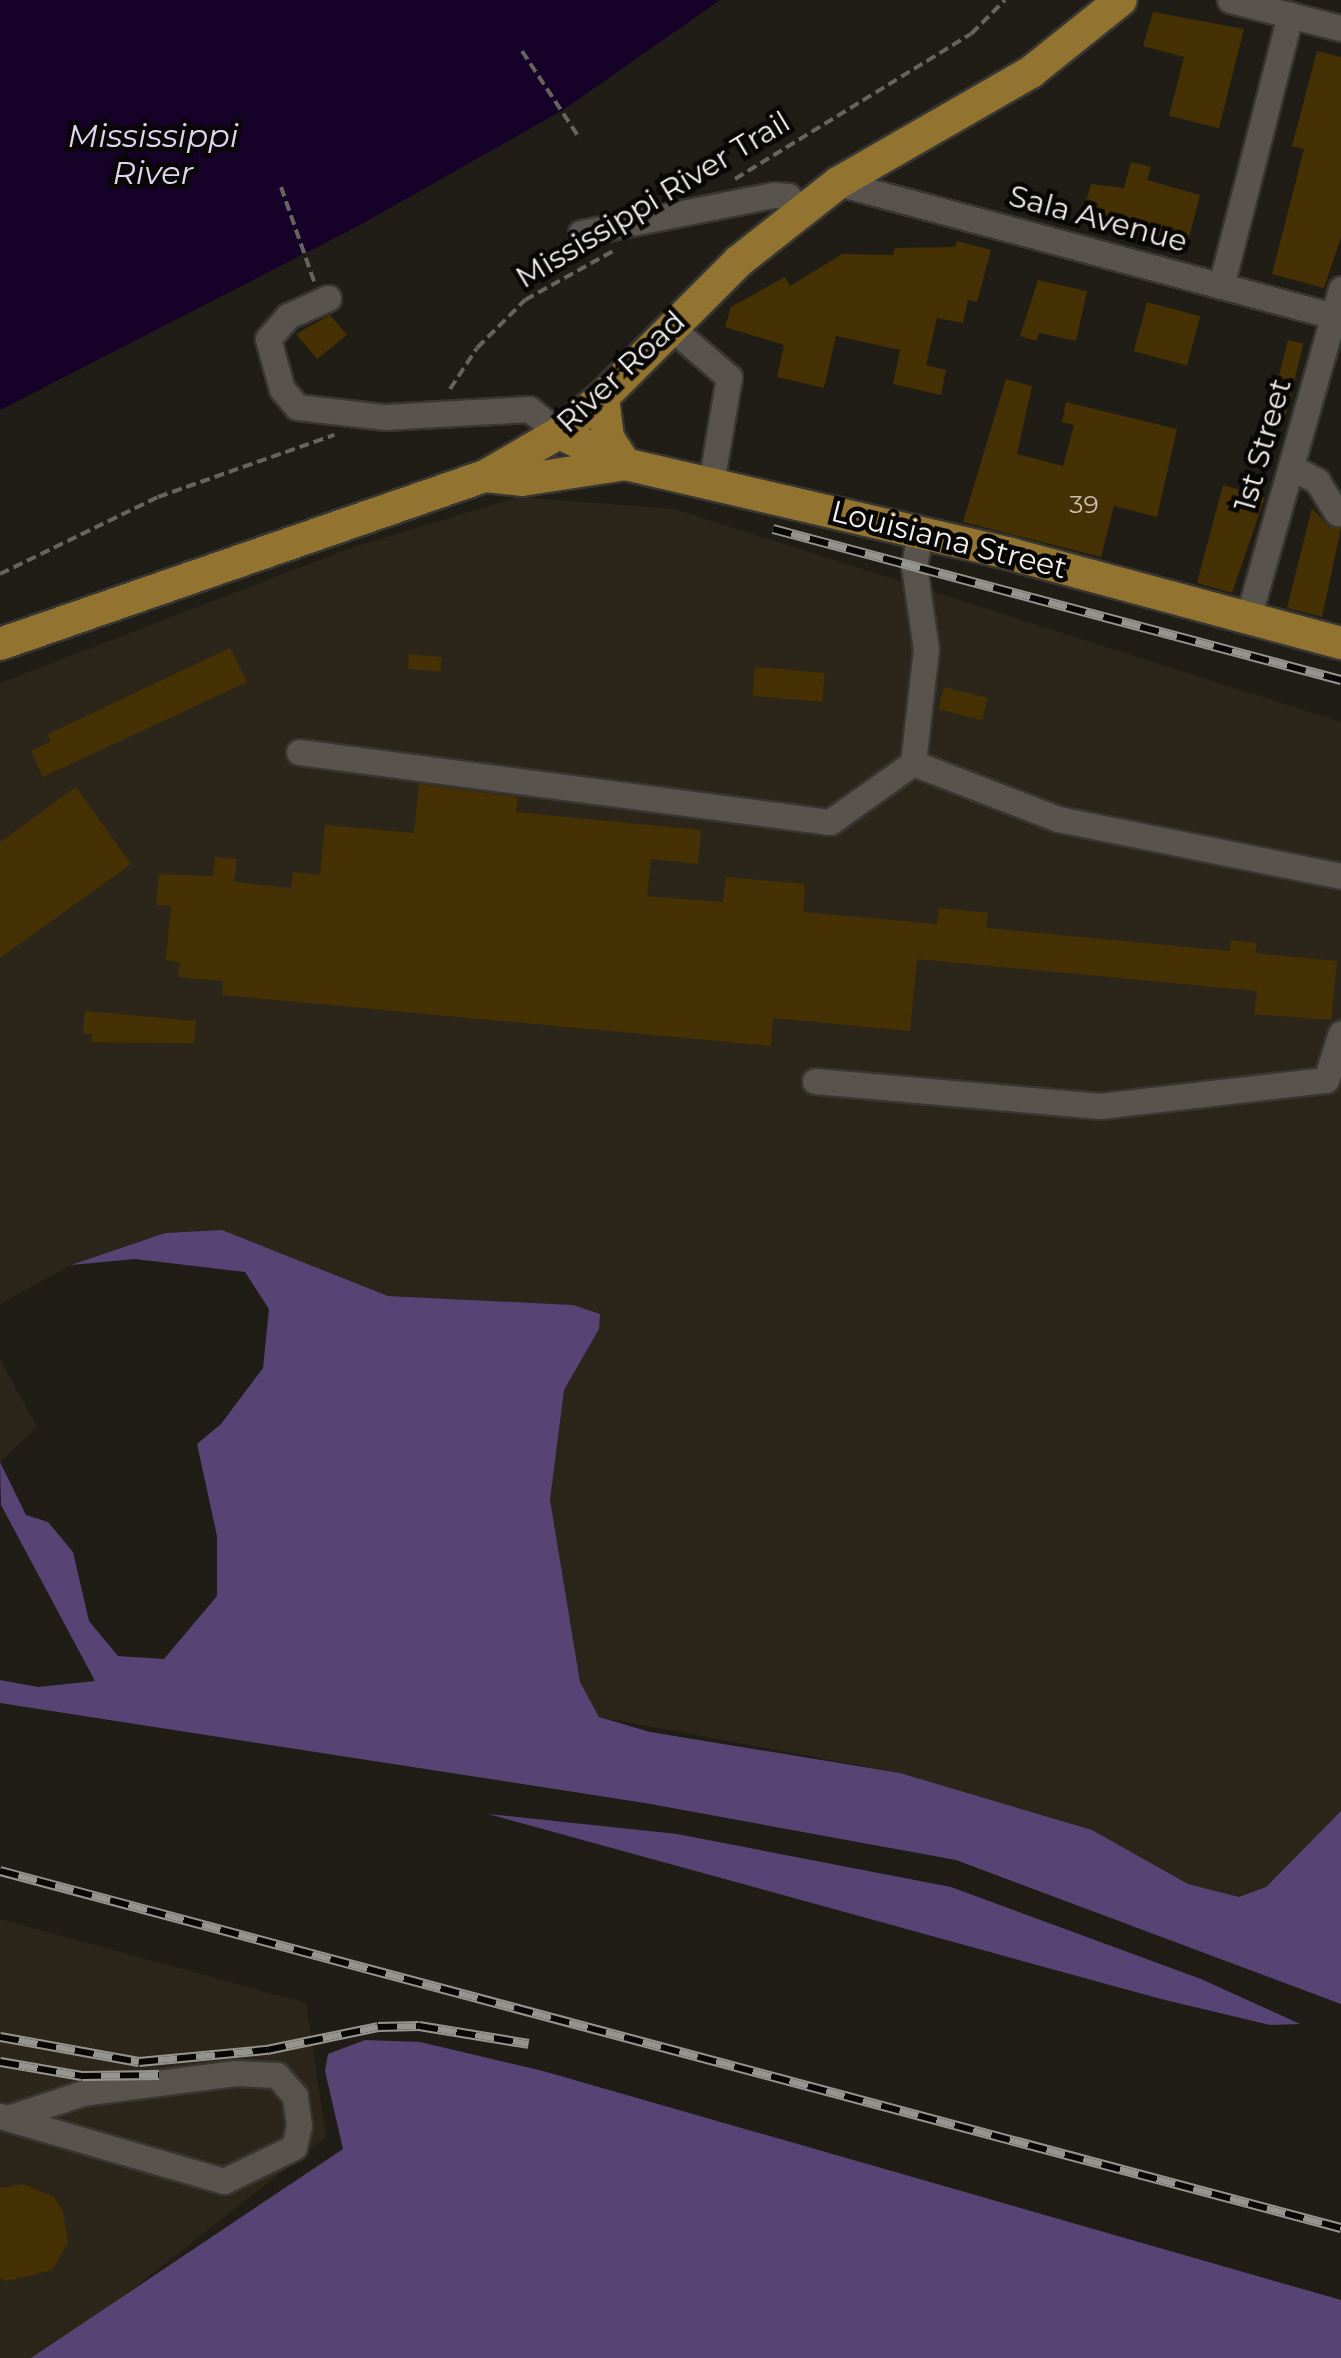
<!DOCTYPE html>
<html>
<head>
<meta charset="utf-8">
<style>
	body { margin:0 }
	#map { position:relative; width:1341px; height:2358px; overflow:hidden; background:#201d16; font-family:Montserrat,sans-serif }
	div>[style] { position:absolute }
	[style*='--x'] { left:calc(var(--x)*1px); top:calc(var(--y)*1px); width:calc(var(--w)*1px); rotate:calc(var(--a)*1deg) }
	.built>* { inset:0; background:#2c261a }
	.forest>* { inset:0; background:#584474 }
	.water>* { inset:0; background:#160129 }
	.building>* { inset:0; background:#453104; transform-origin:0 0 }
	.path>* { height:4px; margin-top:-2px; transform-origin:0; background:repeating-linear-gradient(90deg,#67645e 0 10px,transparent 0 15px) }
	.roads { filter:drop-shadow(2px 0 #383632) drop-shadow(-2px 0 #383632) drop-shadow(0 2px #383632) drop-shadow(0 -2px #383632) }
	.minor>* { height:25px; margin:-12.5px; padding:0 12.5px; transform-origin:12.5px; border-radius:12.5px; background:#58544d }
	.major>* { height:32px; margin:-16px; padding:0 16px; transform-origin:16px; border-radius:16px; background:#927430 }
	.rail>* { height:10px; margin-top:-5px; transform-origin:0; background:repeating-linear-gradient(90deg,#090705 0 19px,#96948e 0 38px); box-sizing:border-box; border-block:2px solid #96948e }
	span { translate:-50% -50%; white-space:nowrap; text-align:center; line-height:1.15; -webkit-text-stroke:9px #090705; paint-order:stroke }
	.number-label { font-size:25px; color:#c7c0b2 }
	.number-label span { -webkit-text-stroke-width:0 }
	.street-label { font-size:30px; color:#f2f0ec }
	.water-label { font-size:32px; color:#e0d4f3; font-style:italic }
</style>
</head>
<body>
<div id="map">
	<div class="built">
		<i style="clip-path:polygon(518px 497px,674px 509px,1341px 722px,1341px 1811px,1266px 1887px,1239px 1897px,1188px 1884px,1092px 1830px,900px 1773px,599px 1717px,580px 1682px,550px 1500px,564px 1390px,599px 1329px,573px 1305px,388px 1296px,222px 1230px,164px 1233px,71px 1265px,0 1304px,0 683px,348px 549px)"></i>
		<i style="clip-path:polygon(0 1359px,37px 1427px,0 1462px)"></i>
		<i style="clip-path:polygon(0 1919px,306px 2003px,326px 2137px,45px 2358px,0 2358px)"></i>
	</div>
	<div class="forest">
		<i style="clip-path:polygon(222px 1230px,388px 1296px,573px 1305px,600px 1314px,599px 1329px,564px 1390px,550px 1500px,580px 1682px,599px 1717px,650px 1732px,900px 1773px,1092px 1830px,1188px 1884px,1239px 1897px,1266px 1887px,1341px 1811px,1341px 2004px,956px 1860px,645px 1803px,0 1703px,0 1680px,38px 1687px,95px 1681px,1px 1505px,0 1462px,26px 1515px,48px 1522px,73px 1552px,89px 1621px,118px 1656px,164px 1659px,217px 1596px,217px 1536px,197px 1444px,221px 1424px,263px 1368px,269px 1309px,245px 1272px,135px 1259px,71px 1265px,165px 1233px)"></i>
		<i style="clip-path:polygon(488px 1814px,677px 1834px,951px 1887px,1201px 1979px,1300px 2024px,1270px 2025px,1161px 1999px)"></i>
		<i style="clip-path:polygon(365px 2040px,420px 2042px,543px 2071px,1341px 2300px,1341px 2358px,31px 2358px,343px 2149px,325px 2071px,328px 2054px)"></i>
	</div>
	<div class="water">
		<i style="clip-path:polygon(0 0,720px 0,563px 110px,358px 226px,0 410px)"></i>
	</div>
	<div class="building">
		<i style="clip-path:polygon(1153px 12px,1244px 29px,1219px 128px,1169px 116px,1184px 57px,1143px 46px)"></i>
		<i style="clip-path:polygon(1317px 51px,1341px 57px,1341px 237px,1324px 288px,1272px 274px,1304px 149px,1292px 146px)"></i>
		<i style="clip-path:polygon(1131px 162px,1151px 167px,1147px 180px,1200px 195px,1187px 245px,1083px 212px,1091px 184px,1124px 188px)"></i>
		<i style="clip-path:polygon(957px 241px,991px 250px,977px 302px,968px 300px,963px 323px,937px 318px,926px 365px,946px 370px,941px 395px,893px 384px,900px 350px,836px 336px,824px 388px,777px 377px,784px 345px,725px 327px,731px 307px,785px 277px,790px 286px,842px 254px,893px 255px,895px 248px,955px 247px)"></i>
		<i style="clip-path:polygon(1038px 280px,1087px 291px,1076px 341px,1039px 333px,1036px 341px,1020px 336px)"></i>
		<i style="left:1147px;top:302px;width:55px;height:51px;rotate:15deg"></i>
		<i style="clip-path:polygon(330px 315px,347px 335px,317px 359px,296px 334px)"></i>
		<i style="left:1288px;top:340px;width:16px;height:85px;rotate:14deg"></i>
		<i style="clip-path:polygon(1006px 379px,1032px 386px,1017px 454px,1063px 466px,1074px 425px,1062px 422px,1066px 402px,1177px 429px,1157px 517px,1114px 506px,1101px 557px,963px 522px)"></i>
		<i style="clip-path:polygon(1223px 485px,1265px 497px,1232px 593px,1197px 583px)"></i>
		<i style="clip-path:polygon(1312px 508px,1329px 527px,1341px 528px,1322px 617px,1287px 608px)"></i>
		<i style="clip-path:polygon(230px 648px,247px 682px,43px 777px,31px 751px,51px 741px,48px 734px)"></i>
		<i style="left:409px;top:654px;width:33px;height:15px;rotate:5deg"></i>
		<i style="left:755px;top:667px;width:70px;height:29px;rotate:5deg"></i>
		<i style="left:944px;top:687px;width:45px;height:23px;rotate:14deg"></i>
		<i style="clip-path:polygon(419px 784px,518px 797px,516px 812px,701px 830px,698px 864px,651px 859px,647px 896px,723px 902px,726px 877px,805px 884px,803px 912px,937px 924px,939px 908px,988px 913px,986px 928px,1230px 951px,1231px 940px,1257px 943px,1255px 953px,1337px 961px,1331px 1020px,1254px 1014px,1257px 991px,917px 959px,910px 1031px,773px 1018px,771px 1046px,222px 995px,223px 981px,178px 977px,180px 962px,166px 960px,171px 906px,156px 905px,159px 874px,213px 876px,215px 857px,237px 859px,234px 882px,291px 888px,293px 872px,320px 875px,325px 825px,414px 833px)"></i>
		<i style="clip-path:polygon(76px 787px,131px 864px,0 958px,0 842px)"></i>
		<i style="clip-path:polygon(85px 1011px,196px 1021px,194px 1043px,91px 1042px,92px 1034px,83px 1034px)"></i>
		<i style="clip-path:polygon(23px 2184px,54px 2197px,63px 2211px,68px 2243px,52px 2270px,7px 2281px,0 2278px,0 2188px)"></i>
	</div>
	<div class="path">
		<i style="--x:522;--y:51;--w:105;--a:56.6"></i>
		<i style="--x:735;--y:179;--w:277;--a:-31.6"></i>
		<i style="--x:971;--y:34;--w:48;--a:-45"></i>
		<i style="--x:281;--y:187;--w:100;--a:70.7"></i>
		<i style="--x:450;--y:389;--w:49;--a:-56.6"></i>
		<i style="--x:477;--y:348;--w:68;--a:-45"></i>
		<i style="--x:525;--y:300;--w:103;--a:-29.1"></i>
		<i style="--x:0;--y:574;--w:176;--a:-26"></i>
		<i style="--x:158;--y:497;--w:187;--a:-19.4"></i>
	</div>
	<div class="roads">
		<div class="minor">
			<i style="--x:1230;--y:0;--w:114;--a:14.2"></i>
			<i style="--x:838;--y:183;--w:521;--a:15.02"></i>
			<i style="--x:581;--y:233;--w:196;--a:-11.2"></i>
			<i style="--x:773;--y:195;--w:15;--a:4"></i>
			<i style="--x:788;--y:196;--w:20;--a:45"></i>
			<i style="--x:1221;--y:286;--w:280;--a:-75.7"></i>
			<i style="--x:328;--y:298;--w:44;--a:155.8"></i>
			<i style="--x:288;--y:316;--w:30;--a:131"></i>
			<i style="--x:268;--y:339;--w:52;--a:74.4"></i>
			<i style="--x:282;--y:389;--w:23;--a:50"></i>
			<i style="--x:297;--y:407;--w:89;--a:6.5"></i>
			<i style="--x:385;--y:417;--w:144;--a:-3.2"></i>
			<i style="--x:529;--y:409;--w:38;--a:39"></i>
			<i style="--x:669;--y:326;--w:79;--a:40.4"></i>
			<i style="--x:729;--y:377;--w:108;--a:99.6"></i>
			<i style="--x:1291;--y:467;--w:30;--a:28"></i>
			<i style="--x:1317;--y:481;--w:38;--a:58"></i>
			<i style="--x:920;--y:532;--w:35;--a:100"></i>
			<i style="--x:914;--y:566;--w:84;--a:81.8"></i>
			<i style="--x:926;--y:649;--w:115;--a:96.5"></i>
			<i style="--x:913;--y:763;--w:155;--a:21.1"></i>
			<i style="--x:1058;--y:819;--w:289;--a:11.4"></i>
			<i style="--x:1248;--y:618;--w:342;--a:-74.2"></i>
			<i style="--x:299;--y:752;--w:536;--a:7.51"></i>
			<i style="--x:830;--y:822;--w:102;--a:-35.4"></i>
			<i style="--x:815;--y:1081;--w:286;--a:5"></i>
			<i style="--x:1100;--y:1106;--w:227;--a:-6.6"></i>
			<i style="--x:1326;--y:1080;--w:49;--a:-72.3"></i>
			<i style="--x:0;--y:2116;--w:233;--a:16.2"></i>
			<i style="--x:224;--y:2181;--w:78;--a:-25.9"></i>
			<i style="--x:294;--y:2147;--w:22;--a:-77"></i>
			<i style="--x:299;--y:2126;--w:30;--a:-98"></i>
			<i style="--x:295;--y:2096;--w:28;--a:-131"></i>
			<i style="--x:277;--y:2075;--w:42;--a:-177.3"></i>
			<i style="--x:235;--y:2073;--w:153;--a:172.5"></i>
			<i style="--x:83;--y:2093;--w:79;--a:161.6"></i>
		</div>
		<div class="major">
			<i style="--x:559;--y:433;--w:73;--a:25.2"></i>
			<i style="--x:625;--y:464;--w:396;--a:13.1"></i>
			<i style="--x:1011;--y:554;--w:342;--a:15.1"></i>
			<i style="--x:485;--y:476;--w:37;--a:6"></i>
			<i style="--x:522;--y:480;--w:104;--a:-8.8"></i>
			<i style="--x:625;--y:464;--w:31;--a:-123"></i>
			<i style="--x:608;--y:438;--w:41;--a:-97"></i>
			<i style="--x:0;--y:644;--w:513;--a:-19.11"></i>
			<i style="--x:485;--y:476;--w:86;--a:-30.2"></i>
			<i style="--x:559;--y:433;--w:57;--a:-39.3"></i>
			<i style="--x:603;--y:397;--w:192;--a:-45"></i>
			<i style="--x:739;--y:261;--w:126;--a:-38.2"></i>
			<i style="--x:838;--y:183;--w:223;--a:-29.9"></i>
			<i style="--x:1031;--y:72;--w:115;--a:-38.7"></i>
		</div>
	</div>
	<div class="rail">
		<i style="--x:773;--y:529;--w:588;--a:14.89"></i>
		<i style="--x:0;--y:1871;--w:1388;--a:14.91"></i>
		<i style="--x:0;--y:2037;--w:141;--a:10.2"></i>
		<i style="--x:139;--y:2062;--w:129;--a:-5.4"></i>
		<i style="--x:267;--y:2050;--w:113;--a:-11.7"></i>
		<i style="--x:378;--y:2027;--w:41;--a:-1.4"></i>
		<i style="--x:419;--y:2026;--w:111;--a:9.3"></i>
		<i style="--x:0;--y:2062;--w:83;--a:9.7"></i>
		<i style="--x:82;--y:2076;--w:77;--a:-0.7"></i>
	</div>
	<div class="number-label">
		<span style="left:1084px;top:504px">39</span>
	</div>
	<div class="street-label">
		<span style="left:653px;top:200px;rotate:-31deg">Mississippi River Trail</span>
		<span style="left:1098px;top:219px;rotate:15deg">Sala Avenue</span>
		<span style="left:621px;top:372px;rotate:-43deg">River Road</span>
		<span style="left:1263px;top:445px;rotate:-74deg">1st Street</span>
		<span style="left:949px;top:540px;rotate:14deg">Louisiana Street</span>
	</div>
	<div class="water-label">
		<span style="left:153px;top:155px">Mississippi<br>River</span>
	</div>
</div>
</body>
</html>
